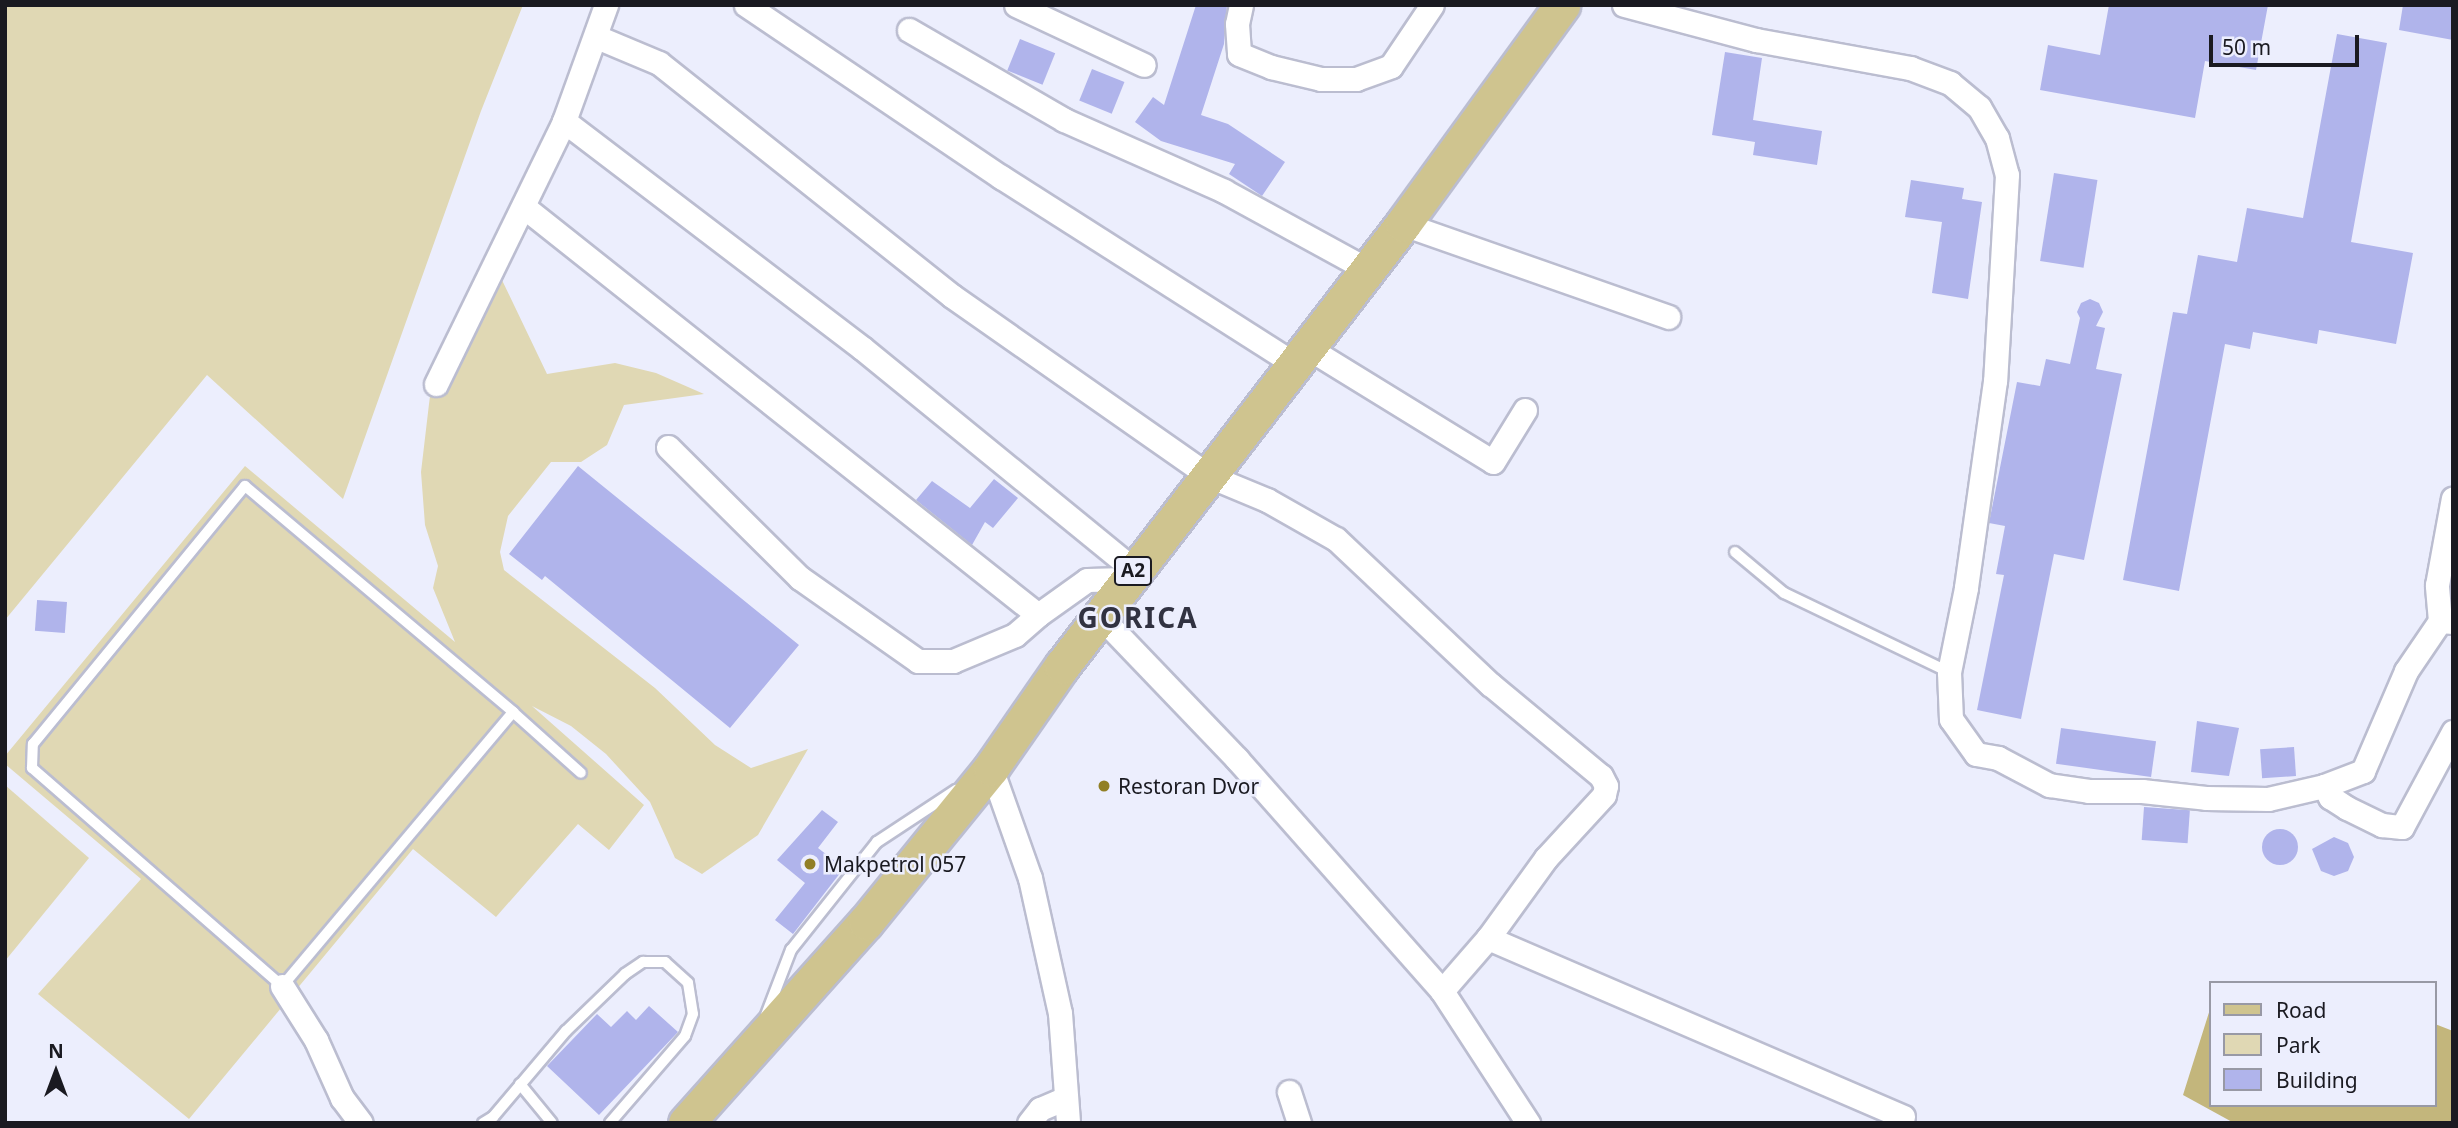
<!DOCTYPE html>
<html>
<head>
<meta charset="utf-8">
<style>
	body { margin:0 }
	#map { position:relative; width:2458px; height:1128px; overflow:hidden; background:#eceefd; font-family:"Noto Sans",sans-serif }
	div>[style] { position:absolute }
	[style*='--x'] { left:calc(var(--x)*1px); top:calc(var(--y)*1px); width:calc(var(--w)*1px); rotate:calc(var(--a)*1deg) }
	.green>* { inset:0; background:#e0d8b4 }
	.forest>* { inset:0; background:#c3b67c }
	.building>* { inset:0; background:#b0b4eb; transform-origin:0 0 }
	.round { border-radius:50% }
	.roads { filter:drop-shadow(2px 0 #bbbdd0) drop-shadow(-2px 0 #bbbdd0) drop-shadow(0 2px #bbbdd0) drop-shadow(0 -2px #bbbdd0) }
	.service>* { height:10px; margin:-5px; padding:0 5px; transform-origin:5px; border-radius:5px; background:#fff }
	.minor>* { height:23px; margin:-11.5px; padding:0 11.5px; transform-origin:11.5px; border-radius:11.5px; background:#fff }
	.primary>* { height:35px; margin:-17.5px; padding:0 17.5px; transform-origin:17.5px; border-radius:17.5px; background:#cfc48f }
	.dots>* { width:19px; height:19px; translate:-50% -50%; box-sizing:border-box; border:4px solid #eceefd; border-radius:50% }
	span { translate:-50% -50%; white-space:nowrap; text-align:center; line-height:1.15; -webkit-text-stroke:5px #eceefd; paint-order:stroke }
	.shield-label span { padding:2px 5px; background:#eceefd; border:2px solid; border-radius:5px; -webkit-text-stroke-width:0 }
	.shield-label { font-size:19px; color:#1a1a21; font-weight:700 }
	.poi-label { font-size:21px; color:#1a1a21 }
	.left { translate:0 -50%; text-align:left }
	.district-label { font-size:28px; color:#313241; font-weight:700; letter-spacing:2px }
	.frame { position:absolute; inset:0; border:7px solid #1a1a21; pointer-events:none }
	.legend { position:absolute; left:2209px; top:981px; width:228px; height:126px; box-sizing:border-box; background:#eceefd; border:2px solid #9899a5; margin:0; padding:9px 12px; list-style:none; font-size:21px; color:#1a1a21 }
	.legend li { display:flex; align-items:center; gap:14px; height:35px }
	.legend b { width:35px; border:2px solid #9899a5 }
	.north { position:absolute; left:21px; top:1037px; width:70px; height:70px; -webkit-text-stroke:5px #eceefd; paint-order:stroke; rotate:0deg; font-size:19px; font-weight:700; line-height:28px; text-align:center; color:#1a1a21 }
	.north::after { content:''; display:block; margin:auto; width:24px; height:32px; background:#1a1a21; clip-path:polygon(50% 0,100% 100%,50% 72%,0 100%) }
	.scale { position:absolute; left:2209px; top:35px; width:150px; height:32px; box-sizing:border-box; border:4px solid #1a1a21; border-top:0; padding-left:9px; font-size:21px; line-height:24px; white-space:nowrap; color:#1a1a21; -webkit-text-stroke:5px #eceefd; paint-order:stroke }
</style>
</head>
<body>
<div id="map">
	<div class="green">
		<i style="clip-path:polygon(5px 5px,523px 5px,481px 111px,343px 499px,207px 375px,5px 620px)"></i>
		<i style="clip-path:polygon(501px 278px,547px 374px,615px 363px,656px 373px,704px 394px,624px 405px,607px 445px,581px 462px,551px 462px,508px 516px,500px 552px,504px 570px,655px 688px,715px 745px,751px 768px,808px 749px,758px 835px,702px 874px,675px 858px,650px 802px,606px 754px,571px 726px,532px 706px,644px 805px,609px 850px,578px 824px,496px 917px,413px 849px,189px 1119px,38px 994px,141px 879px,5px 764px,5px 756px,245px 466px,455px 642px,433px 588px,438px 566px,425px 525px,421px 472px,429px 404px,435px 357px)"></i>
		<i style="clip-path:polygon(5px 785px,89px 858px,5px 961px)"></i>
	</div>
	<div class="forest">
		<i style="clip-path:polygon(2211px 1006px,2211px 1105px,2435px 1105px,2435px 1024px,2453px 1031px,2453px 1123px,2234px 1123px,2183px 1095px)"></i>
	</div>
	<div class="building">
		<i style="clip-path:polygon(1196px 5px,1227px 5px,1224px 44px,1201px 115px,1228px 124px,1285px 162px,1262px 196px,1229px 174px,1235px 164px,1161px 141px,1135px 122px,1153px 97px,1164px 105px)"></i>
		<i style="clip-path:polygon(2109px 5px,2268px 5px,2256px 70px,2205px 61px,2195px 118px,2040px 90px,2048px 45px,2100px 55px)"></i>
		<i style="clip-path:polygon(2403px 5px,2453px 5px,2453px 40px,2399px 30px)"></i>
		<i style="clip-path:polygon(2337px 34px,2387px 43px,2351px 242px,2413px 253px,2396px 344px,2319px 330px,2317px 344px,2253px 332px,2250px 349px,2225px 344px,2179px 591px,2123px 580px,2173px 312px,2187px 314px,2198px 255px,2237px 262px,2247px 208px,2303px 218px)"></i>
		<i style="left:1020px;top:39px;width:38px;height:34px;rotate:22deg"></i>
		<i style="clip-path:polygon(1725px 52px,1762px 58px,1753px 120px,1822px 131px,1817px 165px,1753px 155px,1755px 142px,1712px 135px)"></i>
		<i style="left:1092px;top:69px;width:35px;height:34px;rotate:22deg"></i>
		<i style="left:2054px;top:173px;width:44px;height:89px;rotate:9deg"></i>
		<i style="clip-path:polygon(1911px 180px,1964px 188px,1962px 199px,1982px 202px,1968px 299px,1932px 293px,1942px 222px,1905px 217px)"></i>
		<i style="clip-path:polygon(2090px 299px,2099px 303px,2103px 312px,2096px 326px,2105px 328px,2096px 369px,2122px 374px,2084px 560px,2054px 554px,2021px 719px,1977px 710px,2004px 575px,1996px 574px,2005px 526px,1989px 523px,2017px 382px,2040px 386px,2046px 359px,2070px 364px,2080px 318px,2077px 312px,2081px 303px)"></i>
		<i style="clip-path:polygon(578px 466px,799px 645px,730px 728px,545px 576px,542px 580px,509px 554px)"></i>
		<i style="clip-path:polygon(994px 479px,1018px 498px,993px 528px,985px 522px,972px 545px,916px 500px,932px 481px,970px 508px)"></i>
		<i style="left:67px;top:602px;width:31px;height:30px;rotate:94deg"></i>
		<i style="clip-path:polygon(2197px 721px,2239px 728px,2229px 776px,2191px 772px)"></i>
		<i style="left:2061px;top:728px;width:96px;height:36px;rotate:8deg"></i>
		<i style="left:2294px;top:747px;width:29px;height:34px;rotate:86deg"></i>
		<i style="left:2144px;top:807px;width:46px;height:33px;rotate:4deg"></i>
		<i style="clip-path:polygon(822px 810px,838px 822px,818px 848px,844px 868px,793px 934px,775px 920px,805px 883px,777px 860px)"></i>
		<i class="round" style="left:2262px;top:829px;width:36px;height:36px"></i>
		<i style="clip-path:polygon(2334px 837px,2348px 843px,2354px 857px,2348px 871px,2334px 876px,2321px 871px,2312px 849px)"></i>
		<i style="clip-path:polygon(649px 1006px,678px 1032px,599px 1115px,547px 1066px,597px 1014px,611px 1027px,627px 1011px,636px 1020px)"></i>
	</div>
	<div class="roads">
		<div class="service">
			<i style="--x:1735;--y:552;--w:64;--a:39.9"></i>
			<i style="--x:1784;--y:593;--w:183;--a:25.6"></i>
			<i style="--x:513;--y:712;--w:358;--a:130.1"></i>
			<i style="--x:282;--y:986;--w:332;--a:-138.9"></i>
			<i style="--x:32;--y:768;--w:24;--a:-88"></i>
			<i style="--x:33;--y:744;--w:334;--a:-50.6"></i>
			<i style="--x:245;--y:486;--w:351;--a:40.1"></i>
			<i style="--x:513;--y:712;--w:91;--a:41.9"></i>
			<i style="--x:766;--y:1015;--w:70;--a:-69"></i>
			<i style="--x:791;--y:950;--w:138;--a:-51.5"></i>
			<i style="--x:877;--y:842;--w:95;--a:-33.4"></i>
			<i style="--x:520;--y:1084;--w:50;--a:50.6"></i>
			<i style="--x:483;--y:1123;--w:12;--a:-31"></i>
			<i style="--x:493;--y:1117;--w:113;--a:-49.7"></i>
			<i style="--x:566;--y:1031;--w:82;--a:-44"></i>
			<i style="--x:625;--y:974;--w:22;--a:-34"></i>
			<i style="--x:643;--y:962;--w:22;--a:0"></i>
			<i style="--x:665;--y:962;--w:31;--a:42"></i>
			<i style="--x:688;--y:983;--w:31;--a:81"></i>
			<i style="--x:693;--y:1014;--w:23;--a:110"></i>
			<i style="--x:685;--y:1036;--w:115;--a:130.8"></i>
		</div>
		<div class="minor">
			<i style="--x:746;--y:5;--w:308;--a:34"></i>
			<i style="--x:1001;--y:177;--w:348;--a:32.5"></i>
			<i style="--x:1016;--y:5;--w:141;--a:25.1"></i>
			<i style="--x:1241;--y:5;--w:19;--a:102"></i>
			<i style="--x:1237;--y:24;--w:30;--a:86"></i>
			<i style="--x:1239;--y:54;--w:35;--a:22"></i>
			<i style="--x:1271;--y:67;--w:51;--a:13.5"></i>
			<i style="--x:1321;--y:79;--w:35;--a:0"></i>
			<i style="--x:1356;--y:79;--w:37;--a:-20"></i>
			<i style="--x:1391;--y:66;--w:73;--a:-56.1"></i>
			<i style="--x:1624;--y:5;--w:137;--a:14.9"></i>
			<i style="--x:1756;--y:40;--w:157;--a:10.3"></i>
			<i style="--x:1910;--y:68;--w:43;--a:20.6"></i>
			<i style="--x:1950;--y:83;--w:38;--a:40"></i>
			<i style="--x:1979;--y:107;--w:36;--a:60"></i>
			<i style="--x:1997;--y:138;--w:38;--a:75"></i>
			<i style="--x:2007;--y:175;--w:206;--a:93.3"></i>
			<i style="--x:1995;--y:381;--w:209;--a:98"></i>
			<i style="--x:1966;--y:588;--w:86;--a:101.4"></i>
			<i style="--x:1949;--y:672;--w:47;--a:87.6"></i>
			<i style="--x:1951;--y:719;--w:43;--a:54.5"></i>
			<i style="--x:1976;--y:754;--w:22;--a:10"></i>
			<i style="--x:1998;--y:758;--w:58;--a:27.9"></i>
			<i style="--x:2049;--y:785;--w:40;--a:8.5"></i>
			<i style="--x:2089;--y:791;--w:53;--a:0"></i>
			<i style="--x:2142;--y:791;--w:64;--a:6.2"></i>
			<i style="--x:2206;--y:798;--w:62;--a:0.9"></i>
			<i style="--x:2268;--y:799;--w:57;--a:-13.1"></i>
			<i style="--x:2324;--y:786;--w:42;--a:-21"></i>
			<i style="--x:2363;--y:771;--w:109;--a:-66.7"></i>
			<i style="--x:2406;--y:671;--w:60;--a:-55.8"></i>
			<i style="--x:2440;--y:621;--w:13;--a:4"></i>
			<i style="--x:909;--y:30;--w:179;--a:30.1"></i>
			<i style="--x:1064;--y:120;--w:175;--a:23.9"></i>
			<i style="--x:1224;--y:191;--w:164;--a:28.7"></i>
			<i style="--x:597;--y:37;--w:67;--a:22.8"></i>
			<i style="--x:659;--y:63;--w:374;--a:38.5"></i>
			<i style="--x:952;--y:296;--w:314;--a:35"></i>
			<i style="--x:1209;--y:476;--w:63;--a:22.5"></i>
			<i style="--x:1267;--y:500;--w:79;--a:29.5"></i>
			<i style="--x:1336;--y:539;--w:212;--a:43.3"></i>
			<i style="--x:1490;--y:684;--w:144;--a:39.7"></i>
			<i style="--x:1601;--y:776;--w:11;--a:63"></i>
			<i style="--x:1606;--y:786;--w:9;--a:103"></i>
			<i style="--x:1604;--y:795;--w:86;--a:132.6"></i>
			<i style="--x:1546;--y:858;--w:99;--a:125.9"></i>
			<i style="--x:1488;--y:938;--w:70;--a:131"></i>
			<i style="--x:564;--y:121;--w:375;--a:37.3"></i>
			<i style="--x:862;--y:348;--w:351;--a:39.2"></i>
			<i style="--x:524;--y:207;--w:656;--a:38.44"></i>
			<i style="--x:1038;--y:615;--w:60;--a:-35.5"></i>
			<i style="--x:1087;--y:580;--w:40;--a:-1.4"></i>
			<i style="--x:1403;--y:224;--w:281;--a:19.3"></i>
			<i style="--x:1308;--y:348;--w:217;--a:31.6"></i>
			<i style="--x:1493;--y:462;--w:61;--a:-58.4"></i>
			<i style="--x:436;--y:384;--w:292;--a:-64"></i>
			<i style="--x:564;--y:121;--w:123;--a:-70.1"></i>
			<i style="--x:668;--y:447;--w:186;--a:44.8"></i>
			<i style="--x:800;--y:578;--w:144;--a:35.1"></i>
			<i style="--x:918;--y:661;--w:35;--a:0"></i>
			<i style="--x:953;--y:661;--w:67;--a:-22.8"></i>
			<i style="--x:1015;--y:635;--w:30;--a:-41"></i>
			<i style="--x:1100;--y:616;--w:198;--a:46.2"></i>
			<i style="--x:1237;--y:759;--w:310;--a:48.5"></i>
			<i style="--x:1442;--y:991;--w:158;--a:56.9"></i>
			<i style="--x:2440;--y:621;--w:36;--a:-95"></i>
			<i style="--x:2437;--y:585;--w:88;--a:-79.6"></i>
			<i style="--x:991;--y:768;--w:117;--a:70.5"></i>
			<i style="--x:1030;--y:878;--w:138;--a:77.5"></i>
			<i style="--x:1060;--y:1013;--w:110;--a:85.8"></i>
			<i style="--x:2324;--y:786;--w:13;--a:61"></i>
			<i style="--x:2330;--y:797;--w:20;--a:33"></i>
			<i style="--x:2347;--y:808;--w:39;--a:26"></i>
			<i style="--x:2382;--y:825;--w:20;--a:6"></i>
			<i style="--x:2402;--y:827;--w:108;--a:-61.8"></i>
			<i style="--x:1488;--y:938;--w:452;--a:23.3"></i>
			<i style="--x:282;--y:986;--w:64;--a:57.8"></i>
			<i style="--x:316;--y:1040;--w:64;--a:65.9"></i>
			<i style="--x:342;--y:1098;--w:31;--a:53"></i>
			<i style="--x:1289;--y:1092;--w:33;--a:72"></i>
			<i style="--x:1029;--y:1123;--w:18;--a:-52"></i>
			<i style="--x:1040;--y:1109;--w:28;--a:-23"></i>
		</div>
		<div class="primary">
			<i style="--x:686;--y:1123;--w:270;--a:-48.2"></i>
			<i style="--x:866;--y:922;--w:198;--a:-50.9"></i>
			<i style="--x:991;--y:768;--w:124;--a:-55.2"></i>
			<i style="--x:1062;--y:666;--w:558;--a:-52.35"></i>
			<i style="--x:1403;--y:224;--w:271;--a:-54"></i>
		</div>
	</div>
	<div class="dots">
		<i style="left:1104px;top:786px;background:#917f25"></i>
		<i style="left:810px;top:864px;background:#917f25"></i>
	</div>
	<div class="shield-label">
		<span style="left:1133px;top:571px">A2</span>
	</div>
	<div class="poi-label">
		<span class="left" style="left:1118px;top:786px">Restoran Dvor</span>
		<span class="left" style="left:824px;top:864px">Makpetrol 057</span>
	</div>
	<div class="district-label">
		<span style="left:1138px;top:617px">GORICA</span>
	</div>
	<div class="frame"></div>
	<ul class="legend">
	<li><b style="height:9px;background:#cfc48f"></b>Road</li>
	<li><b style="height:19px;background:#e0d8b4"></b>Park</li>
	<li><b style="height:19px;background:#b0b4eb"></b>Building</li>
	</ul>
	<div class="north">N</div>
	<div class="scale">50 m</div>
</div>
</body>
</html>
